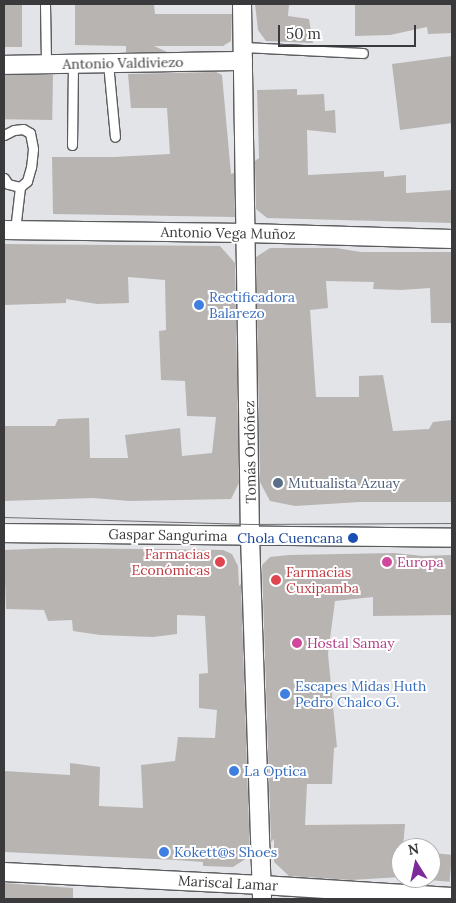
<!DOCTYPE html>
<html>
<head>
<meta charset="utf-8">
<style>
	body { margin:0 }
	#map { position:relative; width:456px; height:903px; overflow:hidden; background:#e3e4e8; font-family:Lora,serif }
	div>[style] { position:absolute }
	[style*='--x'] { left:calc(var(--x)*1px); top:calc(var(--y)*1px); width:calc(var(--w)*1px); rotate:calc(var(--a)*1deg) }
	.building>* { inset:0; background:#b8b4b2; transform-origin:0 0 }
	.roads { filter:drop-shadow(1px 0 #5c5c5f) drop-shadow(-1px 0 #5c5c5f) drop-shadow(0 1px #5c5c5f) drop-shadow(0 -1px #5c5c5f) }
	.service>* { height:9px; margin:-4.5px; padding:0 4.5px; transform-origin:4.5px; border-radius:4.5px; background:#fff }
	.minor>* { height:18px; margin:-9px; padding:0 9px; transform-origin:9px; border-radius:9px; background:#fff }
	.tram>* { height:1px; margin:-0.5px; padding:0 0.5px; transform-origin:0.5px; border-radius:0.5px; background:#727275 }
	.dots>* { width:14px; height:14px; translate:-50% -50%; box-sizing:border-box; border:2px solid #fff; border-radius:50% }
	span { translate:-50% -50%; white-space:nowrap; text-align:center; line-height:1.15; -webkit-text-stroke:4px #fff; paint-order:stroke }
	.street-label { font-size:14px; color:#3a3a3c }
	.shop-label { font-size:14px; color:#366cbe }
	.left { translate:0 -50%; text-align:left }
	.service-label { font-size:14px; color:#4e5e75 }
	.transit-label { font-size:14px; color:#164399 }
	.right { translate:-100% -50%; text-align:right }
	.health-label { font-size:14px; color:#be3a42 }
	.hotel-label { font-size:14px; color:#b23c85 }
	.frame { position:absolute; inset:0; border:5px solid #3a3a3c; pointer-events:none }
	.north { position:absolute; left:391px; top:838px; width:50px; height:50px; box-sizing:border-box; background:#fff; border:1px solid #b0b0b1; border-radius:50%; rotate:350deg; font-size:14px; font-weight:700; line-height:20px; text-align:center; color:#3a3a3c }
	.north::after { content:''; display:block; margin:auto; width:18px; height:22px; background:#7c2a9a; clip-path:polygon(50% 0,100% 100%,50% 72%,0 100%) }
	.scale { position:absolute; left:278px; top:25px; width:138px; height:22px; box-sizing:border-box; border:2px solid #3a3a3c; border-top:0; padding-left:6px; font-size:15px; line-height:18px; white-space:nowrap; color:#3a3a3c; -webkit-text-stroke:4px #fff; paint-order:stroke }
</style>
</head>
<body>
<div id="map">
	<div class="building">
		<i style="left:4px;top:4px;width:18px;height:43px"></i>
		<i style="clip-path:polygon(75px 4px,154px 4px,155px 14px,232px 14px,231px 41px,223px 46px,154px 46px,167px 52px,126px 52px,126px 46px,75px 45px)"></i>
		<i style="clip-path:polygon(255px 4px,289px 4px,288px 16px,309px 19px,313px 43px,266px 41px,258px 30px)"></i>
		<i style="clip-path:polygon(355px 4px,452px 4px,452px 33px,428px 34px,427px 27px,390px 35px,355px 36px)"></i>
		<i style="clip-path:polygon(452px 56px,452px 123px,400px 130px,392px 64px)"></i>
		<i style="clip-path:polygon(216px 72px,222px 75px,231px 174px,234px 173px,235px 217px,53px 214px,52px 157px,114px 157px,170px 154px,167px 108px,131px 108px,128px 74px)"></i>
		<i style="left:53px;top:75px;width:45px;height:49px;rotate:91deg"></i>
		<i style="clip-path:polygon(297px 89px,297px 95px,324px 94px,325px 111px,335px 110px,336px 133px,307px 130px,308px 175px,384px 171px,384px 177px,406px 175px,406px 193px,452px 190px,452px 223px,267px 218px,256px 209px,255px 161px,259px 158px,257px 90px)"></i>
		<i style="clip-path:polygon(4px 244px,220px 246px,235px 263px,239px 483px,231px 499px,130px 501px,93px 498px,4px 501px,4px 426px,55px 426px,58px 419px,89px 418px,90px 458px,128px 458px,125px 435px,180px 428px,182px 456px,212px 453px,216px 417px,187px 416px,185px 381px,161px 380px,159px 331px,166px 330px,165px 280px,128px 277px,129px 303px,97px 304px,66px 299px,66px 303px,4px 305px)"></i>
		<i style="clip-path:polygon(270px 248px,336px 248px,361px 252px,452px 252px,452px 323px,431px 323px,430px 288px,401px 290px,373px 289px,374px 282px,326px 281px,328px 308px,310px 310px,316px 397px,359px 397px,359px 376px,383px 375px,393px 431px,429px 429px,433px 422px,452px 420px,452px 502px,360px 502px,295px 506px,270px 501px,260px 482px,256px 257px)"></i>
		<i style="clip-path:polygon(56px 548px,223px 550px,232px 554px,238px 566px,239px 586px,241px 584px,250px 856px,233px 867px,203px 866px,203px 862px,176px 860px,4px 852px,4px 771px,70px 775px,70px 763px,100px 767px,99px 806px,143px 808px,141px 765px,175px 761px,178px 737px,215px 738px,217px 710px,199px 708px,199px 674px,208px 673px,205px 616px,177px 615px,177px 634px,153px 637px,100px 635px,73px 631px,72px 620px,48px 621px,44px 610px,6px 609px,4px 550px)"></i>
		<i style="clip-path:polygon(394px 553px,423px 556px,452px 555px,452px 615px,373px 616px,373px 597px,335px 601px,328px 654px,337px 747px,334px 748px,332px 784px,307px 784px,305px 825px,405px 824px,403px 848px,401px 848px,401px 877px,351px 880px,289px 876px,274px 862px,274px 839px,271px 842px,262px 565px,270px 557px,289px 555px)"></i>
		<i style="left:431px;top:853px;width:21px;height:27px;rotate:5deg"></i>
		<i style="clip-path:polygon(4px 883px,73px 888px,73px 899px,4px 899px)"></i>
	</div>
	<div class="roads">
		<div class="service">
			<i style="--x:45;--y:4;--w:60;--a:89"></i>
			<i style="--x:243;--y:47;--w:120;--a:2.9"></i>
			<i style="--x:108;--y:63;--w:74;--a:84.6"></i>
			<i style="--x:4;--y:135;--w:11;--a:-27"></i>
			<i style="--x:14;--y:130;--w:9;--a:-6"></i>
			<i style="--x:23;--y:129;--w:8;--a:30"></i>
			<i style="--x:30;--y:133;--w:16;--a:79"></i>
			<i style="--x:33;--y:149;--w:18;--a:96"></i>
			<i style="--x:31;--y:167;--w:15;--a:106"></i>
			<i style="--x:27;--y:181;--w:9;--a:139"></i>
			<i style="--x:20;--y:187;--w:43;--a:96.6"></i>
			<i style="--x:72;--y:145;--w:82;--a:-89.3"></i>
			<i style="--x:4;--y:178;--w:7;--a:56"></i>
			<i style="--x:8;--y:184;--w:12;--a:14"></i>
		</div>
		<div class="minor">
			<i style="--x:242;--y:4;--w:532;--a:89.14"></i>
			<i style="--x:250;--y:536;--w:363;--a:88.1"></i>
			<i style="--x:4;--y:65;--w:239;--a:-1"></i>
			<i style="--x:4;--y:230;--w:243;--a:0.7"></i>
			<i style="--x:247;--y:233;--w:205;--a:1.7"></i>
			<i style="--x:4;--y:533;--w:448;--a:0.6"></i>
			<i style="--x:4;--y:872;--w:258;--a:2.9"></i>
			<i style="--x:262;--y:885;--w:190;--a:3.6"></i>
		</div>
	</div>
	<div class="tram">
		<i style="--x:4;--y:517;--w:247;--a:1.6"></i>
		<i style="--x:251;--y:524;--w:201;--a:-0.3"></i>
	</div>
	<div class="dots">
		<i style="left:199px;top:305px;background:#3f7fe0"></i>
		<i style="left:278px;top:483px;background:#5c6f8a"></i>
		<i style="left:353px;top:538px;background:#1a4fb4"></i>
		<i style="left:220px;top:562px;background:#e0444e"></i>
		<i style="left:387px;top:562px;background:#d1479c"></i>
		<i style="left:276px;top:580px;background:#e0444e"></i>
		<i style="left:297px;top:643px;background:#d1479c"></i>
		<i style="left:285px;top:694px;background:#3f7fe0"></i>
		<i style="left:234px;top:771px;background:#3f7fe0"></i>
		<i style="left:164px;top:852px;background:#3f7fe0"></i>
	</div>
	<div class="street-label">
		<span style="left:123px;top:63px;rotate:-1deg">Antonio Valdiviezo</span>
		<span style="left:228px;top:233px;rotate:1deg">Antonio Vega Muñoz</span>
		<span style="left:250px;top:452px;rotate:-91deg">Tomás Ordóñez</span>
		<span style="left:168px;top:535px;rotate:1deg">Gaspar Sangurima</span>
		<span style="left:228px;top:883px;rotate:3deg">Mariscal Lamar</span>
	</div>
	<div class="shop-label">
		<span class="left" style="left:209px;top:305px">Rectificadora<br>Balarezo</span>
		<span class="left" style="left:295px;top:694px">Escapes Midas Huth<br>Pedro Chalco G.</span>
		<span class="left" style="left:244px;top:771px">La Optica</span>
		<span class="left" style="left:174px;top:852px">Kokett@s Shoes</span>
	</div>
	<div class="service-label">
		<span class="left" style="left:288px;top:483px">Mutualista Azuay</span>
	</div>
	<div class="transit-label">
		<span class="right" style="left:343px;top:538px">Chola Cuencana</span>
	</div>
	<div class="health-label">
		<span class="right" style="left:210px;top:562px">Farmacias<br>Económicas</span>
		<span class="left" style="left:286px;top:580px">Farmacias<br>Cuxipamba</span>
	</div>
	<div class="hotel-label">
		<span class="left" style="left:397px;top:562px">Europa</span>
		<span class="left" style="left:307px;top:643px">Hostal Samay</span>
	</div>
	<div class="frame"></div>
	<div class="north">N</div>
	<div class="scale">50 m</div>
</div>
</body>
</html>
